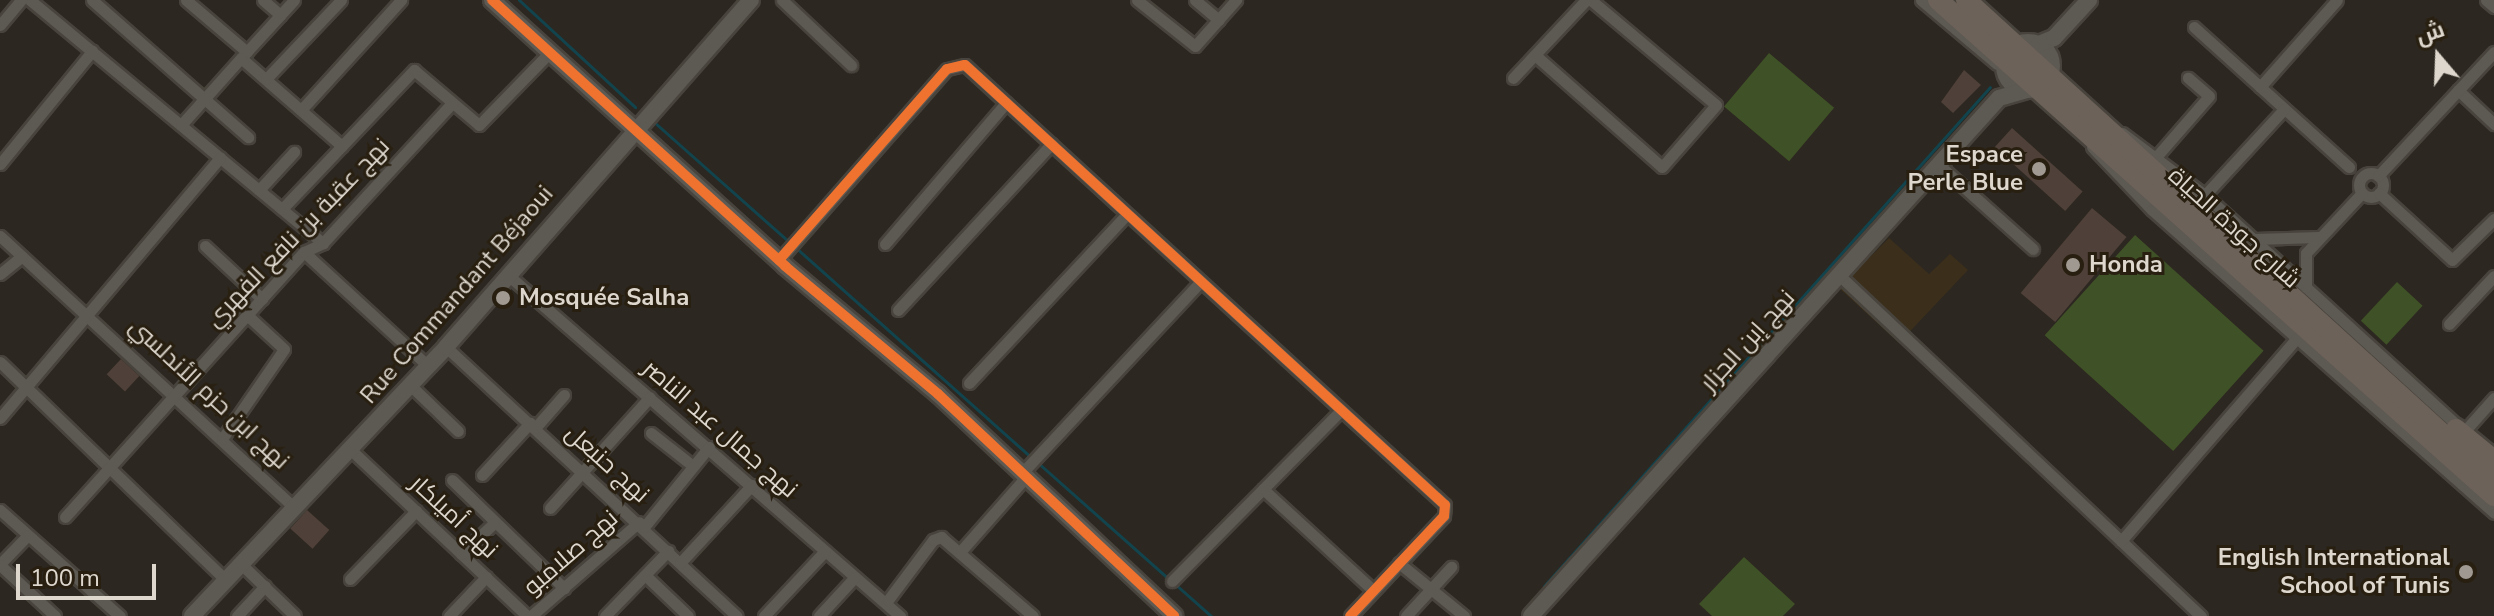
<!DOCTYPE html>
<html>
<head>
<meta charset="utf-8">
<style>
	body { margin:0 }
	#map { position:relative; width:2494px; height:616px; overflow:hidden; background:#2c2720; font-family:"Nunito Sans",Cairo,sans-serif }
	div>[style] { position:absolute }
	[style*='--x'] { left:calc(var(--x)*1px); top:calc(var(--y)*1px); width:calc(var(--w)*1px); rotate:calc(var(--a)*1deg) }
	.built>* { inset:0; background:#3b2f1c }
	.green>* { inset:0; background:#3f5126; transform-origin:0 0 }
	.stream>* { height:3px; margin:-1.5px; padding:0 1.5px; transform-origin:1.5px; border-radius:1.5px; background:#12444e }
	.building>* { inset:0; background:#4f4139; transform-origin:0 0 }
	.roads { filter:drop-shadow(2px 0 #48443d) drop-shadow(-2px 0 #48443d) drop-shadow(0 2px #48443d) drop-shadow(0 -2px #48443d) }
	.street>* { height:11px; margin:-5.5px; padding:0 5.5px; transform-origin:5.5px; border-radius:5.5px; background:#5d5953 }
	.street>.ring { margin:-5.5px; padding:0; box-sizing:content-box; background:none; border:11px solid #5d5953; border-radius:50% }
	.secondary>* { height:16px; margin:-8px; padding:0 8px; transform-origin:8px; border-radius:8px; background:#5d5953 }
	.secondary>.ring { margin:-8px; padding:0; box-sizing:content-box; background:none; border:16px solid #5d5953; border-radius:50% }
	.highway>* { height:20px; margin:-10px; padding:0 10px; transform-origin:10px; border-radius:10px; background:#6d6259 }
	.cycleway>* { height:10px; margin:-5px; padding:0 5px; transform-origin:5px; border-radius:5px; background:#ef722f }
	.dots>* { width:22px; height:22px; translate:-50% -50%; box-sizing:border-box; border:4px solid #281f10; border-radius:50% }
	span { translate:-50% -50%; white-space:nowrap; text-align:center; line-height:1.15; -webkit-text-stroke:6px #281f10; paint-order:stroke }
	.poi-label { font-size:24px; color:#ddd7ce; font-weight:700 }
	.right { translate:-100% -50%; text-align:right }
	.left { translate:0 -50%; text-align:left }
	.street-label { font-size:24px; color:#ddd7ce }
	.north { position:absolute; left:2398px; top:16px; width:80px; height:80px; -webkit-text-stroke:6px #281f10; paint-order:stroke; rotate:341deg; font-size:22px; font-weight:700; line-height:32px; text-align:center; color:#ddd7ce }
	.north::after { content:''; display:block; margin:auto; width:28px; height:36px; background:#ddd7ce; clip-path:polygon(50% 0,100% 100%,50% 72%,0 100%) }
	.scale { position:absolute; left:16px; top:564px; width:140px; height:36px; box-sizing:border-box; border:4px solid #ddd7ce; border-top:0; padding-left:10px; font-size:24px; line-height:28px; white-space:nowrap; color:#ddd7ce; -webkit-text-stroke:6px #281f10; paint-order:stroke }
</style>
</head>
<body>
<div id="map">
	<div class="built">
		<i style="clip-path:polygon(1889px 238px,1929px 274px,1950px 254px,1968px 270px,1899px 343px,1839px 288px)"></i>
	</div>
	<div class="green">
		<i style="left:1769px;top:53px;width:85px;height:70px;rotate:40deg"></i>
		<i style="left:2135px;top:235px;width:173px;height:135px;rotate:42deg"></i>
		<i style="left:2397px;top:282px;width:35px;height:53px;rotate:43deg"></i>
		<i style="clip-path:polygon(1744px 557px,1795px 604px,1783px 616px,1712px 616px,1699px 604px)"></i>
	</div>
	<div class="stream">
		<i style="--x:519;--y:0;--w:158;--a:42.7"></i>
		<i style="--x:654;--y:122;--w:181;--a:41.6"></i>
		<i style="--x:795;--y:247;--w:316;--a:41.7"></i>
		<i style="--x:1037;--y:462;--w:176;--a:41.6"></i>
		<i style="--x:1175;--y:584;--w:48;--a:41.6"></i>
		<i style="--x:1544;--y:586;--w:669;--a:-48.21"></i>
	</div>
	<div class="building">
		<i style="clip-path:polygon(1964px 70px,1981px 85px,1953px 113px,1941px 102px)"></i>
		<i style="left:2012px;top:128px;width:95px;height:26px;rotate:42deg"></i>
		<i style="left:2092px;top:208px;width:45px;height:111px;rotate:40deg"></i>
		<i style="left:121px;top:359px;width:25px;height:21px;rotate:43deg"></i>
		<i style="left:307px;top:510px;width:30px;height:25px;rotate:42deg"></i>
	</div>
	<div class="roads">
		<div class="street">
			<i style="--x:30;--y:0;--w:381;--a:39.7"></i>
			<i style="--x:92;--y:0;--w:208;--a:41.3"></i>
			<i style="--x:186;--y:0;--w:80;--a:40.4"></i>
			<i style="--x:263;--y:0;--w:23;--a:41"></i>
			<i style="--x:294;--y:0;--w:79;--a:132.4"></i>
			<i style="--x:241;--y:58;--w:134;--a:41.1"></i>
			<i style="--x:782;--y:0;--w:95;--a:43.3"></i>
			<i style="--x:1137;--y:0;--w:74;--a:38.4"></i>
			<i style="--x:1195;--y:46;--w:62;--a:-48.3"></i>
			<i style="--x:1195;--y:0;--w:31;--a:40"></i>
			<i style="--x:1921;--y:0;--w:99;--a:40.1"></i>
			<i style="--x:2486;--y:0;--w:11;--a:41"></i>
			<i style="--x:0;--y:25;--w:33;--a:-50"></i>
			<i style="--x:2194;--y:27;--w:209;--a:42.1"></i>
			<i style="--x:1535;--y:55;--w:169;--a:41.4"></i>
			<i style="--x:1662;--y:167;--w:82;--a:-48.9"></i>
			<i style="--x:1716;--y:105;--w:163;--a:-140"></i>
			<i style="--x:1513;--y:78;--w:107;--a:-46.9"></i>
			<i style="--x:266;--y:79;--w:109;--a:-46.5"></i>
			<i style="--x:2260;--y:87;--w:116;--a:-48.5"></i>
			<i style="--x:2458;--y:90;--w:50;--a:43.4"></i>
			<i style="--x:301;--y:110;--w:149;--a:-47.7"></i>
			<i style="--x:181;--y:125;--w:90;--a:-48.2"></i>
			<i style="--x:2122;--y:133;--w:104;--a:36.8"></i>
			<i style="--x:2205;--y:195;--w:347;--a:42.4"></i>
			<i style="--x:2092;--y:147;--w:87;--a:46.4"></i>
			<i style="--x:2152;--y:210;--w:457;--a:41.5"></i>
			<i style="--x:2157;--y:156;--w:79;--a:-49.1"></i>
			<i style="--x:2209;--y:96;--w:28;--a:-139"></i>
			<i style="--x:0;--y:164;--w:146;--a:-50.8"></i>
			<i style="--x:1939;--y:165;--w:126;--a:41.8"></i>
			<i class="ring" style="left:2359px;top:173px;width:13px;height:13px"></i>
			<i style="--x:2378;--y:176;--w:170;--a:-46.9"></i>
			<i style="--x:259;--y:190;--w:52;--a:-47.4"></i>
			<i style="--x:2379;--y:193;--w:99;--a:42.5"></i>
			<i style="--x:2452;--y:260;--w:59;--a:-44.3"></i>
			<i style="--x:2205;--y:195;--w:117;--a:-47.4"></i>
			<i style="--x:282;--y:209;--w:192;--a:-46.5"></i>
			<i style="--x:414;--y:70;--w:85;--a:40.2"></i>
			<i style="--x:479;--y:125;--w:102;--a:-45.8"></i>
			<i style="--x:0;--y:236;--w:401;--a:42.7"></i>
			<i style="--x:2255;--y:239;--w:63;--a:-1.8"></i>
			<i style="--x:885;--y:244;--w:186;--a:-49.4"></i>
			<i style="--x:205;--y:246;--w:78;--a:42.9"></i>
			<i style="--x:304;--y:252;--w:170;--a:42.6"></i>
			<i style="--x:779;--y:260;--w:254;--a:-48.7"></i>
			<i style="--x:947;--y:69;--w:18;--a:-13"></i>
			<i style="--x:965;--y:65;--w:651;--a:42.51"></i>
			<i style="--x:1445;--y:505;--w:11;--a:95"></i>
			<i style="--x:1444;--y:516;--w:137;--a:133.2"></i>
			<i style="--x:0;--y:274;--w:28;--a:-39"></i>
			<i style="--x:508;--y:275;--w:520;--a:41.02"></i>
			<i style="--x:1840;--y:276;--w:496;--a:43.3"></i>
			<i style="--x:2306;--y:287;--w:34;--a:-90"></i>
			<i style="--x:2306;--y:253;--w:82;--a:-47"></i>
			<i style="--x:898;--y:310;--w:226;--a:-47.3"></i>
			<i style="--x:2449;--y:324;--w:66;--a:-46.8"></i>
			<i style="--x:446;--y:347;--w:396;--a:42.8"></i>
			<i style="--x:0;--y:362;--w:313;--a:44"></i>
			<i style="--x:969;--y:383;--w:231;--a:-46.9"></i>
			<i style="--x:411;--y:386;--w:65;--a:43.8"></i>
			<i style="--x:0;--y:418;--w:341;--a:-49.8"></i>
			<i style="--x:535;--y:428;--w:44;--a:-48.7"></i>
			<i style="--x:651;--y:433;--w:53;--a:38.2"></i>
			<i style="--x:2462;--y:434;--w:48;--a:-48.4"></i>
			<i style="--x:222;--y:439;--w:109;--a:-55.4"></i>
			<i style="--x:284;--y:349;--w:50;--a:-137.4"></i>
			<i style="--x:351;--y:450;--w:242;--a:43.3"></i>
			<i style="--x:1022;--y:473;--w:262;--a:-47"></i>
			<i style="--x:482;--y:475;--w:71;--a:-47.3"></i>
			<i style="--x:452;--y:480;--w:156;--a:44"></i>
			<i style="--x:1263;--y:489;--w:149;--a:42.6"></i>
			<i style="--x:550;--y:508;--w:149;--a:-48"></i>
			<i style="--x:0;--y:510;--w:160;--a:41.5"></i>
			<i style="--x:65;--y:517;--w:357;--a:-48"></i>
			<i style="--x:304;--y:252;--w:21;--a:-25"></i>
			<i style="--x:323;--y:243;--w:190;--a:-47.3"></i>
			<i style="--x:644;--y:527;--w:103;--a:-50.9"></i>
			<i style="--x:2121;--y:541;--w:270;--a:-49.1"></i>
			<i style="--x:960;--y:552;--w:100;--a:-48.7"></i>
			<i style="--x:461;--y:554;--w:45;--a:-43.2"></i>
			<i style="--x:240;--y:563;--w:76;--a:43.9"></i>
			<i style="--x:680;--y:563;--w:106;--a:-47.3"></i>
			<i style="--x:1399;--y:563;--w:84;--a:39.2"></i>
			<i style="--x:0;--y:564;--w:40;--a:-46"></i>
			<i style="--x:0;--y:565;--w:75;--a:42.8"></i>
			<i style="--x:645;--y:575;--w:59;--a:43.6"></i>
			<i style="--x:350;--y:579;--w:95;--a:-45.9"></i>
			<i style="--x:1172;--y:581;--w:240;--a:-45.3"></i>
			<i style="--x:888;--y:600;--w:75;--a:-53.1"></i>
			<i style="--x:933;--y:540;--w:9;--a:-21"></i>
			<i style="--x:941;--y:537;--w:121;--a:40.7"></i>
			<i style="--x:237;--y:616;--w:41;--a:-47"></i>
			<i style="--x:449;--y:616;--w:54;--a:-46.5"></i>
			<i style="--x:531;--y:616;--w:143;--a:-41"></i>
			<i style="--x:605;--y:616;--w:91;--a:-45.9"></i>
			<i style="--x:764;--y:616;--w:89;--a:-46.8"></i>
			<i style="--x:819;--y:616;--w:53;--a:-47.3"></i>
			<i style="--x:1406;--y:616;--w:67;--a:-47.4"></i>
		</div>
		<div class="secondary">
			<i style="--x:492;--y:0;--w:396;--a:42.2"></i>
			<i style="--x:785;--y:266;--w:199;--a:39.9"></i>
			<i style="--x:938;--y:394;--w:324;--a:43.2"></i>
			<i class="ring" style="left:2004px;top:42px;width:32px;height:32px"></i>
			<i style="--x:2039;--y:44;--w:16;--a:-22"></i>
			<i style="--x:2054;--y:38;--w:52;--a:-47.4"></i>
			<i style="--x:192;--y:616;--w:370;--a:-46.6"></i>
			<i style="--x:446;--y:347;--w:462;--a:-48.7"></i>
			<i style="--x:1531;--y:616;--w:698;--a:-47.9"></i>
			<i style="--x:1999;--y:98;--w:29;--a:-16"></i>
		</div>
		<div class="highway">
			<i style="--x:1938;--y:0;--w:745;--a:41.74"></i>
			<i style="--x:1966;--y:0;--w:706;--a:42.3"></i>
			<i style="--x:2456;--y:429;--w:49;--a:39.2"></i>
		</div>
	</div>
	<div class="cycleway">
		<i style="--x:492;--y:0;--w:396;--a:42.2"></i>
		<i style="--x:785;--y:266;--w:199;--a:39.9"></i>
		<i style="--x:938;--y:394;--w:324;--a:43.2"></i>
		<i style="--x:779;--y:260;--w:254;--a:-48.7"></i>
		<i style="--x:947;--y:69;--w:18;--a:-13"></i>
		<i style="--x:965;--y:65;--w:651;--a:42.51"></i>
		<i style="--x:1445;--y:505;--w:11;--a:95"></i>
		<i style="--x:1444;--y:516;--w:137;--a:133.2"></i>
	</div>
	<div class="dots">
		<i style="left:2039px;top:169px;background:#9f9991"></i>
		<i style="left:2073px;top:265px;background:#9f9991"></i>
		<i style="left:503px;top:298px;background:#9f9991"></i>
		<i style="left:2466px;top:572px;background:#9f9991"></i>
	</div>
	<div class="poi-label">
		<span class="right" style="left:2023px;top:169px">Espace<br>Perle Blue</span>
		<span class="left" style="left:2089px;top:265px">Honda</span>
		<span class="left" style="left:519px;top:298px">Mosquée Salha</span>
		<span class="right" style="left:2450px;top:572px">English International<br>School of Tunis</span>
	</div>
	<div class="street-label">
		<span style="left:2234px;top:228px;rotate:42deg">شارع جودة الحياة</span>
		<span style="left:298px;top:233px;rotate:-46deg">نهج عقبة بن نافع الفهري</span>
		<span style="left:457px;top:295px;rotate:-49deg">Rue Commandant Béjaoui</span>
		<span style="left:1748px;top:341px;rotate:-48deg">نهج إبن الجزار</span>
		<span style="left:209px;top:394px;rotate:43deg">نهج ابن حزم الأندلسي</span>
		<span style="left:720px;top:429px;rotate:41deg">نهج جمال عبد الناصر</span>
		<span style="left:607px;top:464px;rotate:42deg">نهج حنبعل</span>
		<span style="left:454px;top:517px;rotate:43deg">نهج أميلكار</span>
		<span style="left:571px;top:553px;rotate:-41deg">نهج صلامبو</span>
	</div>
	<div class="north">ش</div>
	<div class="scale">100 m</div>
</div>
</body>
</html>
